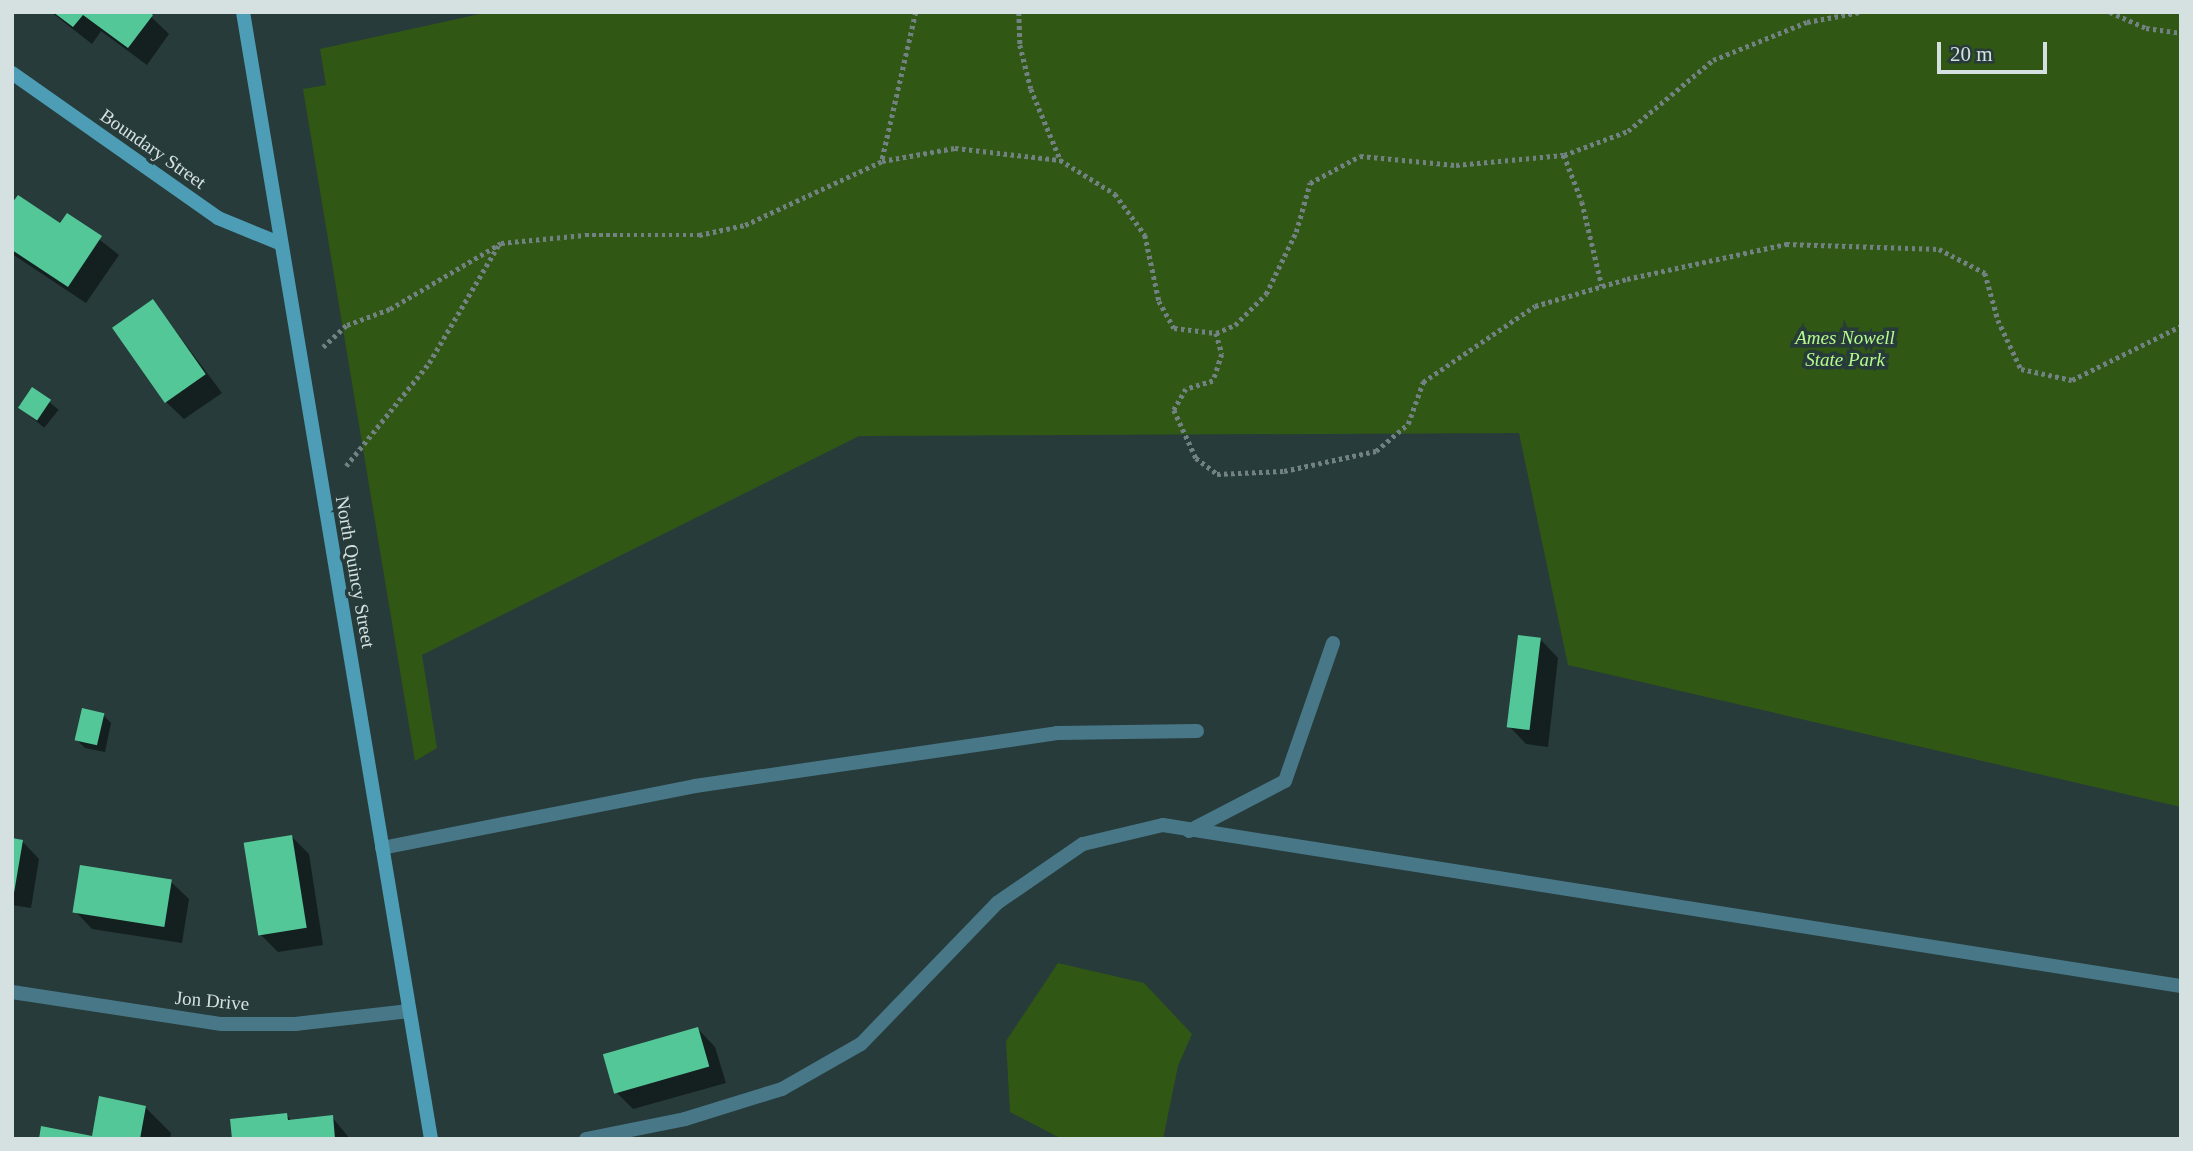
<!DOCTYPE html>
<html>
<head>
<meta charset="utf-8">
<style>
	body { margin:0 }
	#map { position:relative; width:2193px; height:1151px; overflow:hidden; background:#273b3a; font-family:"Times New Roman",serif }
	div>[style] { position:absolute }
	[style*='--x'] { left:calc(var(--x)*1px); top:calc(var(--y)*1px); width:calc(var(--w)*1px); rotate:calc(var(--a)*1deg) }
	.green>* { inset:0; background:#315714 }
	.shadow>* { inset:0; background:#0007; transform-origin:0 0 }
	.building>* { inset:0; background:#53c797; transform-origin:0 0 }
	.path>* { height:4.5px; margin-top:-2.25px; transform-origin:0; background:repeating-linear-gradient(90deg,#728282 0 3.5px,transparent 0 7px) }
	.lane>* { height:14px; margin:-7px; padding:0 7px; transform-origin:7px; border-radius:7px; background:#487888 }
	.street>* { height:14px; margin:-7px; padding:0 7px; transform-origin:7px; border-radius:7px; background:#487888 }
	.secondary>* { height:14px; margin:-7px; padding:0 7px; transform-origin:7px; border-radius:7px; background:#4c9db5 }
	span { translate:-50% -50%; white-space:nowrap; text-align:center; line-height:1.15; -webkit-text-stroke:7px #273b3a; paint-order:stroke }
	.street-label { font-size:19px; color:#d5e1e1 }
	.park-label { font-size:19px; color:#b6fa8c; font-style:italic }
	.frame { position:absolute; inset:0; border:14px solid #d5e1e1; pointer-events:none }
	.scale { position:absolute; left:1937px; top:42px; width:110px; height:32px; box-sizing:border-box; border:4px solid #d5e1e1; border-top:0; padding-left:9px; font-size:21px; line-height:24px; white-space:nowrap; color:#d5e1e1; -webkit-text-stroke:5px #273b3a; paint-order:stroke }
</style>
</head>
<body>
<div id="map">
	<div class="green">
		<i style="clip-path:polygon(489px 12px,2181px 12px,2181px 807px,1568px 665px,1519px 433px,859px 436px,422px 655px,437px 748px,415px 761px,303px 89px,326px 85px,320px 49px)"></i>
		<i style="clip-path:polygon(1058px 963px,1144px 983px,1192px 1034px,1178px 1066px,1163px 1139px,1062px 1139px,1010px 1112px,1006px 1041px)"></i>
	</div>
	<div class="shadow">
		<i style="clip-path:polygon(51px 12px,146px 12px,169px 34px,147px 65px,101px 31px,92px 44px)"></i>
		<i style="clip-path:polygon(12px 206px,60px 226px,68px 215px,119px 255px,86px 303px,12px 254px)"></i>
		<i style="clip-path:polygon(153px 301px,222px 393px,184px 419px,166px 402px)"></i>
		<i style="left:33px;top:389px;width:33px;height:23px;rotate:39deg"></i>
		<i style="clip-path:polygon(1541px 640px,1558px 658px,1548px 747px,1526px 744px,1509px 726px)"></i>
		<i style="clip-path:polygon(103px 715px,111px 723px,105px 752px,85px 748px,77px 740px)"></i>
		<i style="clip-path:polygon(292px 837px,309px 854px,323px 945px,278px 952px,260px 934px)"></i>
		<i style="clip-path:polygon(12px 840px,22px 841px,39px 859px,31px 908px,12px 905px)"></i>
		<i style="clip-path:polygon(171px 882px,189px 899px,182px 943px,92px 929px,75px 911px)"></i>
		<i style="clip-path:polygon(698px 1029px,715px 1047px,726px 1083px,633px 1109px,615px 1091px)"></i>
		<i style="clip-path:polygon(145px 1107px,171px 1133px,170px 1139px,41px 1139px,94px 1138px)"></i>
		<i style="clip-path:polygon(286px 1115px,292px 1121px,332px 1117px,350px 1139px,234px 1139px)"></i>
	</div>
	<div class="building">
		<i style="clip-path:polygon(53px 12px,149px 12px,153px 15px,128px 48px,83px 15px,73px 27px)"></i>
		<i style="clip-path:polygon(18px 195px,60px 223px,67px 213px,102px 236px,68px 287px,12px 250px,12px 203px)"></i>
		<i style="left:153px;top:299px;width:92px;height:50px;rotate:55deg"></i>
		<i style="left:32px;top:387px;width:23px;height:25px;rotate:34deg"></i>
		<i style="left:1518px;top:635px;width:23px;height:93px;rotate:7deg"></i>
		<i style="left:82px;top:708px;width:23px;height:33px;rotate:13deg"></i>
		<i style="left:292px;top:835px;width:94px;height:49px;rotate:81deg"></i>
		<i style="clip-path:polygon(12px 838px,23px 840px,14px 893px,12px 893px)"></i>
		<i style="left:80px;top:865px;width:93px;height:48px;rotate:9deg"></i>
		<i style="left:698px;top:1027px;width:41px;height:99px;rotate:74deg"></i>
		<i style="clip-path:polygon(99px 1096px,146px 1106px,140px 1139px,39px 1139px,41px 1126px,92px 1136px)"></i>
		<i style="clip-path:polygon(287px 1113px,288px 1120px,333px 1115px,335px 1139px,232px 1139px,230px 1119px)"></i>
	</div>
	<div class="path">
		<i style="--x:916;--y:12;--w:153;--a:102.9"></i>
		<i style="--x:882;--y:161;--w:74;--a:-10.1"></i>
		<i style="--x:955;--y:148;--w:106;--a:6.5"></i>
		<i style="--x:1060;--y:160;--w:65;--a:31.7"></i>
		<i style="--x:1115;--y:194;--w:51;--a:53.8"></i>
		<i style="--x:1145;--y:235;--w:67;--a:78"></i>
		<i style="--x:1159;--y:301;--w:31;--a:61"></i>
		<i style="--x:1174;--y:328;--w:42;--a:6.8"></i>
		<i style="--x:1216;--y:333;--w:21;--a:-23"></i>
		<i style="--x:1235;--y:325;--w:44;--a:-45"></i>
		<i style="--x:1266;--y:294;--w:69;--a:-64.2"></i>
		<i style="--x:1296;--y:232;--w:51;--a:-74.1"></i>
		<i style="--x:1310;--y:183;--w:57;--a:-28.4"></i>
		<i style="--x:1360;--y:156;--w:96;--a:5.4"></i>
		<i style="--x:1456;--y:165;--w:108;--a:-5.3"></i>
		<i style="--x:1564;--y:155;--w:68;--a:-20.6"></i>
		<i style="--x:1628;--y:131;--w:111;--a:-39.9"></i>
		<i style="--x:1713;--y:60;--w:101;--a:-22"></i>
		<i style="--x:1807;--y:22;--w:54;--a:-10.7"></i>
		<i style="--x:1019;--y:12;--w:33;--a:88"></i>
		<i style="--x:1020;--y:45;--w:45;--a:76"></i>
		<i style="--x:1031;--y:89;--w:76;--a:67.5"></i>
		<i style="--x:2110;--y:12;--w:39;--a:24"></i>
		<i style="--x:2146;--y:28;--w:35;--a:8"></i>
		<i style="--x:1564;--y:155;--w:50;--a:69"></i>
		<i style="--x:1582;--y:202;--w:86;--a:76.6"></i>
		<i style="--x:1216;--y:333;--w:22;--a:74"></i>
		<i style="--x:1222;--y:354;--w:28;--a:108"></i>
		<i style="--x:1213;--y:381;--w:28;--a:163"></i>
		<i style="--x:1186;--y:389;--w:24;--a:120"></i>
		<i style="--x:1174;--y:410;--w:53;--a:65.4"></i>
		<i style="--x:1196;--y:458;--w:26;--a:37"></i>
		<i style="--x:1217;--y:474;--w:67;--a:-2.6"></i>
		<i style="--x:1284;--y:471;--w:94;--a:-12.3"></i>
		<i style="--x:1376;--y:451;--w:42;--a:-40.2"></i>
		<i style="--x:1408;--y:424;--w:45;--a:-70.3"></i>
		<i style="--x:1423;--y:382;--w:135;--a:-34.2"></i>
		<i style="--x:1535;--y:306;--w:96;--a:-16.4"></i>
		<i style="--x:1627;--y:279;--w:163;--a:-12.4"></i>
		<i style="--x:1786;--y:244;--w:153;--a:1.9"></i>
		<i style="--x:1939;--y:249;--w:52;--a:27.6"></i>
		<i style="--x:1985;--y:273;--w:49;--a:74.5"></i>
		<i style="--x:1998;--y:320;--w:54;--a:64.9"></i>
		<i style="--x:2021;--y:369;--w:52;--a:12.2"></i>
		<i style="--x:2072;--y:380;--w:122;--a:-26.4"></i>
		<i style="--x:323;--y:347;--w:33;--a:-43"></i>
		<i style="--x:347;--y:325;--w:46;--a:-20.4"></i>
		<i style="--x:390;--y:309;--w:129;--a:-30.7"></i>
		<i style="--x:501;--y:243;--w:84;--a:-5.4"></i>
		<i style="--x:585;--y:235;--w:114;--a:0"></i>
		<i style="--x:699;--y:235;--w:47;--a:-12.3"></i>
		<i style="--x:745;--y:225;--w:151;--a:-25"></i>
		<i style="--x:346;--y:466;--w:132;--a:-51.1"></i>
		<i style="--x:429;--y:363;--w:136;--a:-59.5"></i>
	</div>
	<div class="lane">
		<i style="--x:1189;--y:831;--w:108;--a:-27.5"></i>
		<i style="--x:1285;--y:781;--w:146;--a:-70.8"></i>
		<i style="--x:382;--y:848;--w:319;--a:-11.2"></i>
		<i style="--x:695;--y:786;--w:366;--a:-8.3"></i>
		<i style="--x:1057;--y:733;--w:140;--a:-0.8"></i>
		<i style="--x:586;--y:1139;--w:101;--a:-11.4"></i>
		<i style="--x:685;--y:1119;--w:102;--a:-17.2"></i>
		<i style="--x:782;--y:1089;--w:91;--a:-29.7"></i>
		<i style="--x:861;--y:1044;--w:196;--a:-46"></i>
		<i style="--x:997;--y:903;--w:104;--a:-34.5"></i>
		<i style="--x:1083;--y:844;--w:82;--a:-13.4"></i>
		<i style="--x:1163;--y:825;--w:1031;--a:8.99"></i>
	</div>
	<div class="street">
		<i style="--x:12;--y:992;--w:212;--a:8.7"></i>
		<i style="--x:222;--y:1024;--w:73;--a:0"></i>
		<i style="--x:295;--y:1024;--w:115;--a:-6.5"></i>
	</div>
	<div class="secondary">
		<i style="--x:243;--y:12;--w:1143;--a:80.53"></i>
		<i style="--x:12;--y:73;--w:252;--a:35.1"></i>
		<i style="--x:218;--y:218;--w:66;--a:22.3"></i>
	</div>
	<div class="street-label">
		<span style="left:153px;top:149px;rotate:35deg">Boundary Street</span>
		<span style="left:355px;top:572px;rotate:80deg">North Quincy Street</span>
		<span style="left:212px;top:1001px;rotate:5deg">Jon Drive</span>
	</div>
	<div class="park-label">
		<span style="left:1845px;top:349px">Ames Nowell<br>State Park</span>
	</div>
	<div class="frame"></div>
	<div class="scale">20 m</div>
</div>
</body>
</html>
